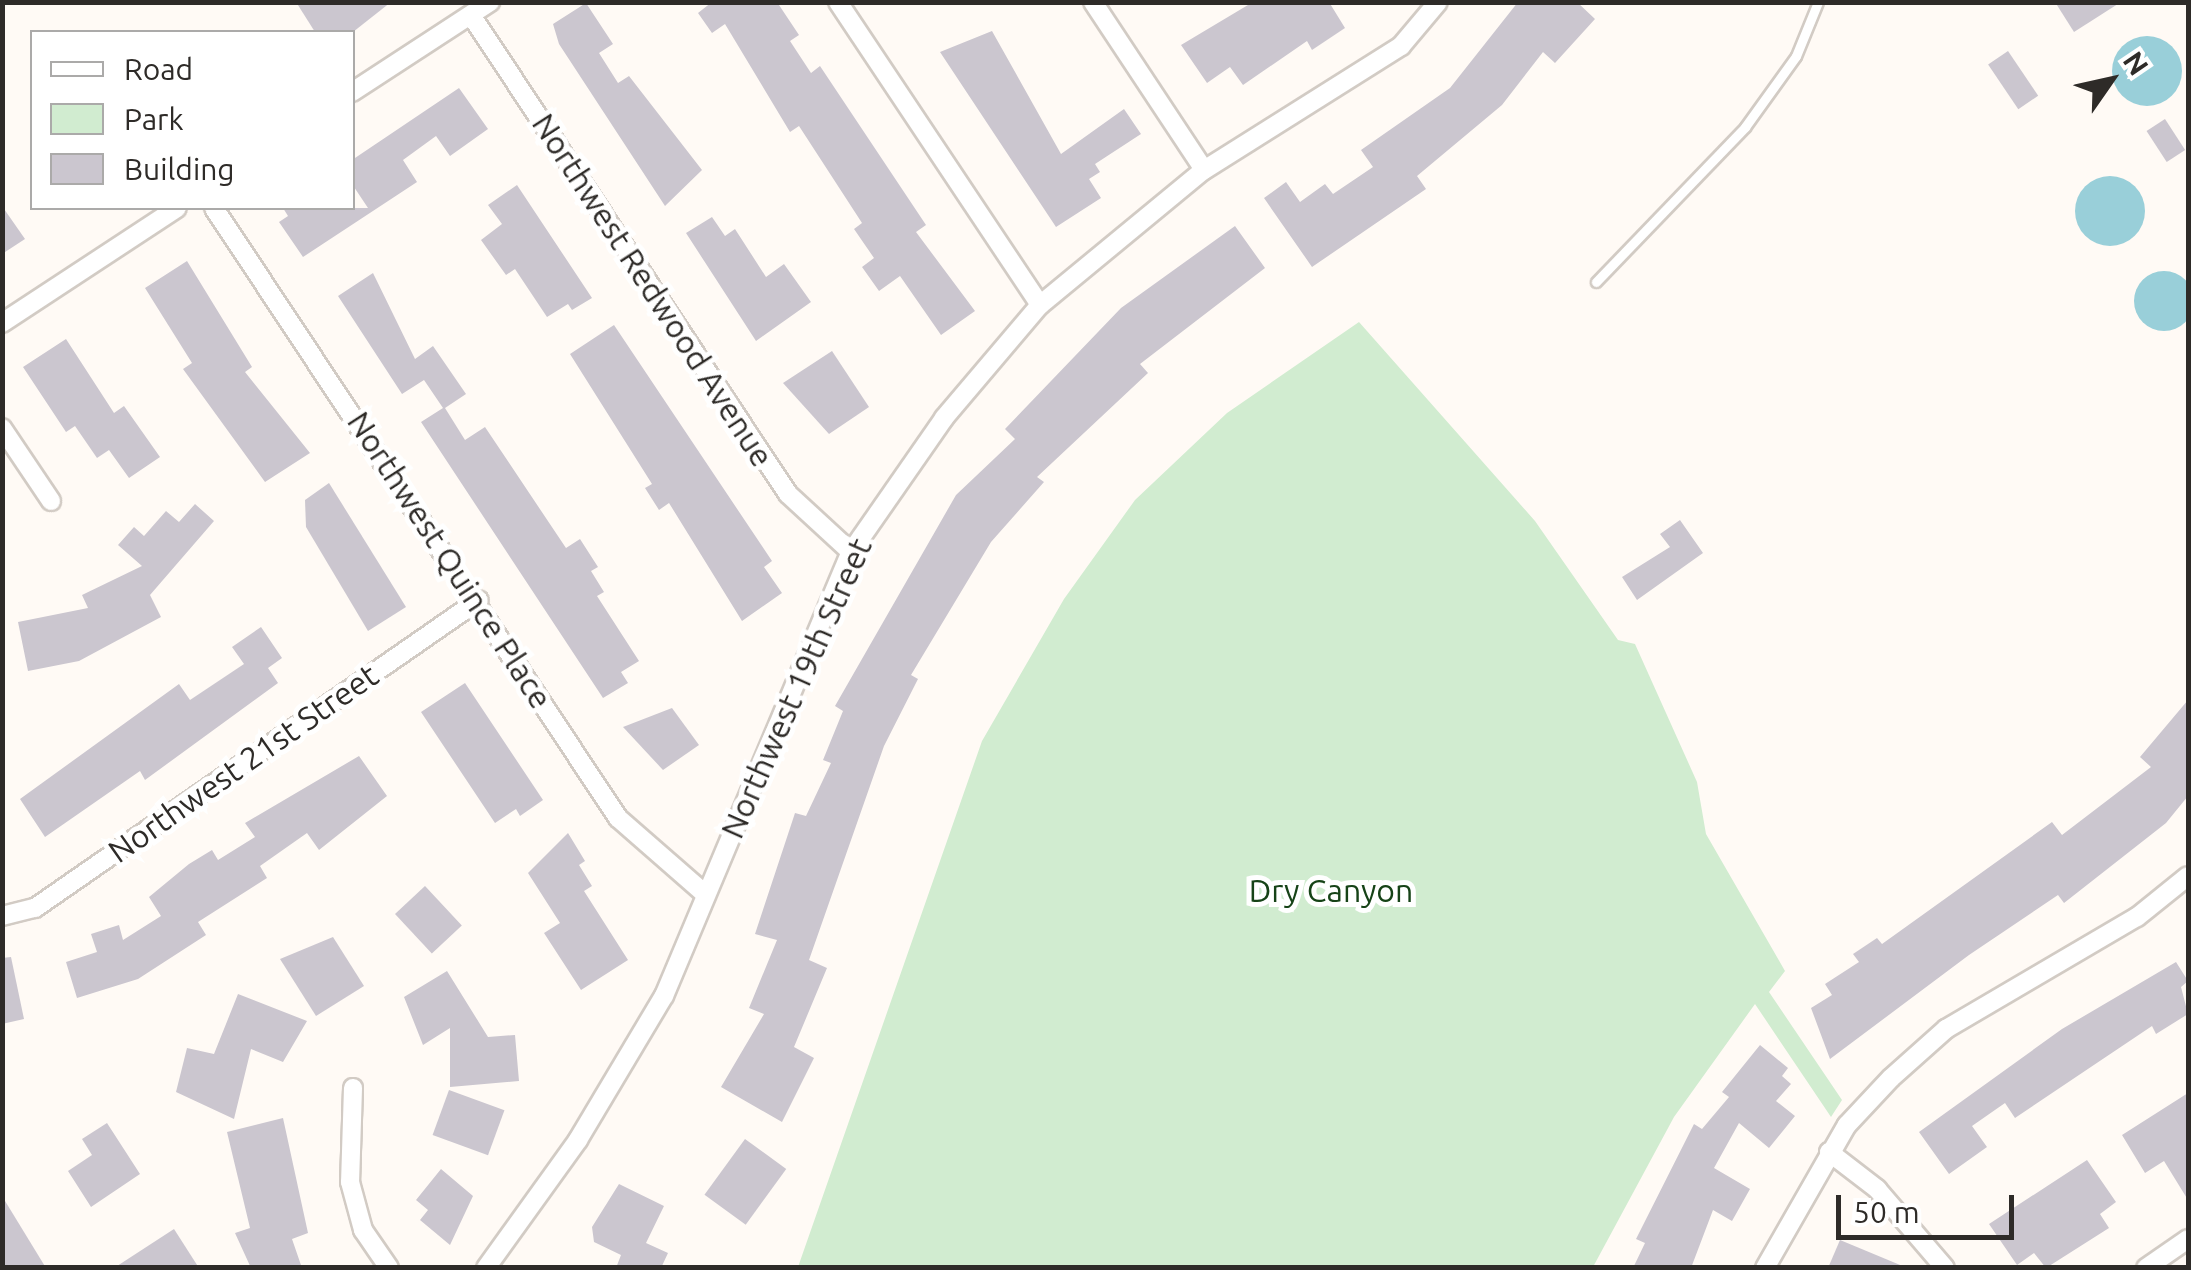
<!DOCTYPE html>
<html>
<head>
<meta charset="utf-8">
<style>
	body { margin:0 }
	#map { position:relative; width:2191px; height:1270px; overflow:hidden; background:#fffaf5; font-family:Ubuntu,sans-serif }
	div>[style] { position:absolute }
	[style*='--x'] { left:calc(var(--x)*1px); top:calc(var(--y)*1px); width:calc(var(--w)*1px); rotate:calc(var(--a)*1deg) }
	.green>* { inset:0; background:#d1ecd0 }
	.water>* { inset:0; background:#99cfd9 }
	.round { border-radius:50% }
	.building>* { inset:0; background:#cbc6cf; transform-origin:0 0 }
	.roads { filter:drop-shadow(2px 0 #d2cbc4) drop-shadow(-2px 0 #d2cbc4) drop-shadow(0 2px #d2cbc4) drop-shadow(0 -2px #d2cbc4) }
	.service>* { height:9px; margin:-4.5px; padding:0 4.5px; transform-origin:4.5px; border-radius:4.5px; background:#fff }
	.minor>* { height:18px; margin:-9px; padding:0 9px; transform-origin:9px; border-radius:9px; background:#fff }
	span { translate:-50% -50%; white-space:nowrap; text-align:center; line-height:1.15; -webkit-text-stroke:10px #fff; paint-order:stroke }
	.street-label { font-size:32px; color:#2e2b28 }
	.park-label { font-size:32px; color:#164317 }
	.frame { position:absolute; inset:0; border:5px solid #2e2b28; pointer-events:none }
	.legend { position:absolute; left:30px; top:30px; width:325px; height:180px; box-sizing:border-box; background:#fff; border:2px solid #abaaa9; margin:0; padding:12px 18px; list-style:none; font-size:30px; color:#2e2b28 }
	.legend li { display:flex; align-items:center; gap:20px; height:50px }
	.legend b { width:50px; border:2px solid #abaaa9 }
	.north { position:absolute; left:2061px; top:30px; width:100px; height:100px; -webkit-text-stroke:8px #fff; paint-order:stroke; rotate:56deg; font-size:28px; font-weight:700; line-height:40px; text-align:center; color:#2e2b28 }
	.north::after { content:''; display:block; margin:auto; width:35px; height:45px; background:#2e2b28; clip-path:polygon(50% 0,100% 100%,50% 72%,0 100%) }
	.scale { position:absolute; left:1836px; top:1195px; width:178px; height:45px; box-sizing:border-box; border:5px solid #2e2b28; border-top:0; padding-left:12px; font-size:30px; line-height:35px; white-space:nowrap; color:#2e2b28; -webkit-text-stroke:8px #fff; paint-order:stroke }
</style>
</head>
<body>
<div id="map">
	<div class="green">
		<i style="clip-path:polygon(1359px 322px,1535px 521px,1618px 640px,1635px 644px,1697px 782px,1706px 834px,1785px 971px,1769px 992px,1842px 1100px,1831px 1117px,1755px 1004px,1674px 1117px,1593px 1267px,798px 1267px,982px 741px,1064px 599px,1135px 500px,1227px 413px)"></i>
	</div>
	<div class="water">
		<i class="round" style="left:2112px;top:36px;width:70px;height:70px"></i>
		<i class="round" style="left:2075px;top:176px;width:70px;height:70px"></i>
		<i class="round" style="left:2134px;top:271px;width:60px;height:60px"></i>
	</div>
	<div class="building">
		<i style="clip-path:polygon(296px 2px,391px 2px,353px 32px,315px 32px)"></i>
		<i style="clip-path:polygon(712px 2px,777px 2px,799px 35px,790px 41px,811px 73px,820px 66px,926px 225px,916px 232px,975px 311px,941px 335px,900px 276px,879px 291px,862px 267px,874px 258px,854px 229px,862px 223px,799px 126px,790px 132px,725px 24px,712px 33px,698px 13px)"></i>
		<i style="clip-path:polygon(1253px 2px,1329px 2px,1345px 28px,1312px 50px,1307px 41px,1243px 85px,1230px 67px,1207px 83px,1181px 45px)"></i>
		<i style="clip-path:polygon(1518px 2px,1577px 2px,1595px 19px,1555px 63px,1543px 52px,1502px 105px,1417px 176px,1426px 189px,1312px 267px,1264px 198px,1286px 182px,1300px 202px,1325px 184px,1333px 194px,1373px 167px,1361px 150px,1450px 88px)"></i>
		<i style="clip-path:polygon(2055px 2px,2121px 2px,2074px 32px)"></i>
		<i style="clip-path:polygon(586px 3px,613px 44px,599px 53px,618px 83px,629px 76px,702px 170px,665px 206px,559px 44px,553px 24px)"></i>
		<i style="clip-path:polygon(992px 31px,1061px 154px,1124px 109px,1141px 134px,1095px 164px,1100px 172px,1089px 179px,1101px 198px,1056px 227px,940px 52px)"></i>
		<i style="left:2008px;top:51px;width:54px;height:24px;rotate:56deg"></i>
		<i style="clip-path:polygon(459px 88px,488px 129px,450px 156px,436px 136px,403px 160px,417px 182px,303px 257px,279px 222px,288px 216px,283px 208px,368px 208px,352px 184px,352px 160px)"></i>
		<i style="left:2165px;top:119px;width:37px;height:22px;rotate:57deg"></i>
		<i style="clip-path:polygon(517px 185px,592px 298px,572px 310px,568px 304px,547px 317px,515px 269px,506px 275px,481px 240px,502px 224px,488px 205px)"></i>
		<i style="clip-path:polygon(2px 206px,25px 239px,2px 254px)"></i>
		<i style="clip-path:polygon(712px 217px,725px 236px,735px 229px,766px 277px,784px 264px,811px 302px,756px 341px,686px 233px)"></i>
		<i style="clip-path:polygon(1235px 226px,1265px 268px,1140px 364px,1148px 373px,1037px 477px,1044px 482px,991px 542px,911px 675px,918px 679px,884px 746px,809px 960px,827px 968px,794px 1047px,814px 1058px,782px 1122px,721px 1087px,764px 1014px,749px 1008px,777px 940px,755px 934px,795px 813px,806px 816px,831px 763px,823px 760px,843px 711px,835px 706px,956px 495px,1015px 439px,1005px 429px,1121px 308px)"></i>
		<i style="clip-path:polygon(187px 261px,252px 367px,245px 372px,310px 453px,265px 482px,183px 369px,192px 363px,145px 288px)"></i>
		<i style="clip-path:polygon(373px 273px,415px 359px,433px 346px,466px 394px,445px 408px,465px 440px,485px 427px,566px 548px,580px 539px,598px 567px,591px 571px,604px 592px,597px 596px,639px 661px,621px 672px,628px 683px,603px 698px,421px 422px,443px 408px,424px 380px,402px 394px,338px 296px)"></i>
		<i style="clip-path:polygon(614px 325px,772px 561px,764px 567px,782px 593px,742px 621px,669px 503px,659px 510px,645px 488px,652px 484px,570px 354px)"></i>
		<i style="clip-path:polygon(66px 339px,114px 413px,124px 406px,160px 457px,129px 478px,109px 450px,97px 458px,75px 426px,66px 432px,23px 367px)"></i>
		<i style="clip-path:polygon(832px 351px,869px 407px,829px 434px,783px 383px)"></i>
		<i style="clip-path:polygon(329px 483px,406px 607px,368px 631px,306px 527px,305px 500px)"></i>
		<i style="clip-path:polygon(195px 504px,214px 521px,150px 595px,161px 617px,79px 661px,28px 671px,18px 622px,88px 608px,82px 595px,142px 566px,118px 545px,134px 527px,144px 536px,166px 511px,179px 522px)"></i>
		<i style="clip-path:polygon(1680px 520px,1703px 553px,1637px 600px,1622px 577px,1670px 547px,1660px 534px)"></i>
		<i style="clip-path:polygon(261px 627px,282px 658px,268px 668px,278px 683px,145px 780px,140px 771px,45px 837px,20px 799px,179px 684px,190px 700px,244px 664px,232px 647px)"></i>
		<i style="clip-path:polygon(465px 683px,543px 800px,520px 816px,516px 809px,495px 823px,421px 712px)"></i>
		<i style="clip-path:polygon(2188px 700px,2188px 796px,2166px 823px,2064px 903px,2058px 895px,1969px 955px,1830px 1059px,1811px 1008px,1832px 995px,1825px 984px,1859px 962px,1853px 954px,1877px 938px,1882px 944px,2052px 822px,2062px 835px,2151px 767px,2140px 757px)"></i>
		<i style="clip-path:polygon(672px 708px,699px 745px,663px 770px,623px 727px)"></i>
		<i style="clip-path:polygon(359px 756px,387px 796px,319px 850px,307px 833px,260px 866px,267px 878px,198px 922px,206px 935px,138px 979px,77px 998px,66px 962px,97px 952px,91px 934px,119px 925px,123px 940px,161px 916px,149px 897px,189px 864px,212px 850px,218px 860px,255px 837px,245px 823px)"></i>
		<i style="clip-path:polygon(568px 833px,585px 861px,579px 865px,592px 886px,584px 891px,628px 960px,581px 990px,544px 933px,560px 923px,528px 873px)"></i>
		<i style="left:425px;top:886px;width:54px;height:41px;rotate:47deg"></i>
		<i style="clip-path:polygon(333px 937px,364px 986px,316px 1016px,280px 959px)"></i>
		<i style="clip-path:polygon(11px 957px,24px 1019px,2px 1024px,2px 958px)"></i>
		<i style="clip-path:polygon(2176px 962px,2188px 981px,2181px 987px,2188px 1014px,2156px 1034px,2152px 1026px,2015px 1118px,2005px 1103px,1972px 1126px,1987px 1147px,1949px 1174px,1919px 1132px,2062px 1029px)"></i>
		<i style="clip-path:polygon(447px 971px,488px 1037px,515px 1035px,519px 1081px,450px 1087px,450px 1028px,423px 1045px,404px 997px)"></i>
		<i style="clip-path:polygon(238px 994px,307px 1021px,283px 1062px,251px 1049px,234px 1119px,176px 1092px,187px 1048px,214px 1054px)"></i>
		<i style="clip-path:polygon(1760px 1045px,1788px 1068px,1782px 1076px,1791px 1084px,1776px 1101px,1795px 1116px,1769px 1148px,1739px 1123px,1714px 1168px,1750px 1189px,1732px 1221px,1713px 1210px,1691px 1268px,1633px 1268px,1645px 1243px,1636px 1239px,1694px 1124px,1702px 1129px,1729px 1097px,1722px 1092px)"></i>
		<i style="left:449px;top:1090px;width:59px;height:48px;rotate:20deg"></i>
		<i style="clip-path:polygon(2188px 1093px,2188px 1200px,2164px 1161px,2145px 1173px,2122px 1135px)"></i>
		<i style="clip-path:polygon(283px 1118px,308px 1233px,292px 1239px,302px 1268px,251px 1268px,235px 1233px,250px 1228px,227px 1132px)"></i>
		<i style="clip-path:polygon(107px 1123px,140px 1174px,91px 1207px,68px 1171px,92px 1155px,82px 1139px)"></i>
		<i style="left:745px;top:1139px;width:51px;height:69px;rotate:36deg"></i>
		<i style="clip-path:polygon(2087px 1160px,2116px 1202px,2100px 1214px,2109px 1228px,2046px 1268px,2034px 1253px,2017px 1265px,1989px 1224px)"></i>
		<i style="clip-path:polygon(441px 1169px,473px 1196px,450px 1245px,420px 1220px,428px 1210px,416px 1200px)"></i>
		<i style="clip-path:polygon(619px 1184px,664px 1206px,646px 1243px,668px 1253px,661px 1268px,616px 1268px,621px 1255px,594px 1242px,592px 1227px)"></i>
		<i style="clip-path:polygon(2px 1196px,46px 1268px,2px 1268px)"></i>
		<i style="clip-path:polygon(174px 1229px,199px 1268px,114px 1268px)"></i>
		<i style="clip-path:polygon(1840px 1240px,1905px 1267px,1905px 1268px,1828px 1268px)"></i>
	</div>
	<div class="roads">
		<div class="service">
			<i style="--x:1596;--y:282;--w:215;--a:-46.1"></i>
			<i style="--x:1745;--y:127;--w:87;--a:-54.3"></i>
			<i style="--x:1796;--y:56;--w:58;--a:-67.8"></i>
		</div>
		<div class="minor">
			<i style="--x:838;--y:2;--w:364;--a:56.3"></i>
			<i style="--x:1093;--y:2;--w:201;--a:56.5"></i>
			<i style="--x:471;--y:15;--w:574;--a:56.5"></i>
			<i style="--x:788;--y:494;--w:86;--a:42.6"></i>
			<i style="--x:352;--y:92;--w:165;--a:-33.1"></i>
			<i style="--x:214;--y:208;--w:732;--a:56.48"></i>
			<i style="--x:618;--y:818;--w:114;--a:41.1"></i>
			<i style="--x:2;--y:323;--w:209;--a:-33.3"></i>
			<i style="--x:2;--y:428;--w:88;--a:56.1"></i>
			<i style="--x:2;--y:916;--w:34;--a:-14"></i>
			<i style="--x:35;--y:908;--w:540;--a:-34.75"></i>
			<i style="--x:353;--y:1088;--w:94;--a:91.8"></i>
			<i style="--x:350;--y:1182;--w:50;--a:74.8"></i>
			<i style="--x:363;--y:1230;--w:46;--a:55.6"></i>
			<i style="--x:1829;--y:1152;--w:61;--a:37.6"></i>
			<i style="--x:1877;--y:1189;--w:104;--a:49.3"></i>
			<i style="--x:486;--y:1268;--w:158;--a:-54.3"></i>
			<i style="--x:578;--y:1140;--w:168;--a:-59.2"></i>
			<i style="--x:664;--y:996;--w:482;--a:-67.2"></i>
			<i style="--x:851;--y:552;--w:163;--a:-55.2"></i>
			<i style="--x:944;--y:418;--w:148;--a:-49.7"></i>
			<i style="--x:1040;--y:305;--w:212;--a:-39.5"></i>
			<i style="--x:1204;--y:170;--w:233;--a:-32.2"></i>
			<i style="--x:1401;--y:46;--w:57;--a:-49.9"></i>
			<i style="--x:1765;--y:1268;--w:165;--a:-60.2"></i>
			<i style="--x:1847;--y:1125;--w:64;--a:-46.9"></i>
			<i style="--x:1891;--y:1078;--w:74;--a:-41.7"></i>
			<i style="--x:1946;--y:1029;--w:221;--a:-30.4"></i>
			<i style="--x:2137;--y:917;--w:65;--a:-38.8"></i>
			<i style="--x:2146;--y:1268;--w:51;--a:-34.6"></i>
		</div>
	</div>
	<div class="street-label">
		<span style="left:653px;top:290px;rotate:57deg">Northwest Redwood Avenue</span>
		<span style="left:450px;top:560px;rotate:57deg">Northwest Quince Place</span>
		<span style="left:796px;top:688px;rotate:-66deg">Northwest 19th Street</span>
		<span style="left:243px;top:763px;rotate:-35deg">Northwest 21st Street</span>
	</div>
	<div class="park-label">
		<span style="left:1331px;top:890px">Dry Canyon</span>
	</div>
	<div class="frame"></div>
	<ul class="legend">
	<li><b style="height:12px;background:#fff"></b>Road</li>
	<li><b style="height:28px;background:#d1ecd0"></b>Park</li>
	<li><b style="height:28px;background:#cbc6cf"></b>Building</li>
	</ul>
	<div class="north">N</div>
	<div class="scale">50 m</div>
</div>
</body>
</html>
